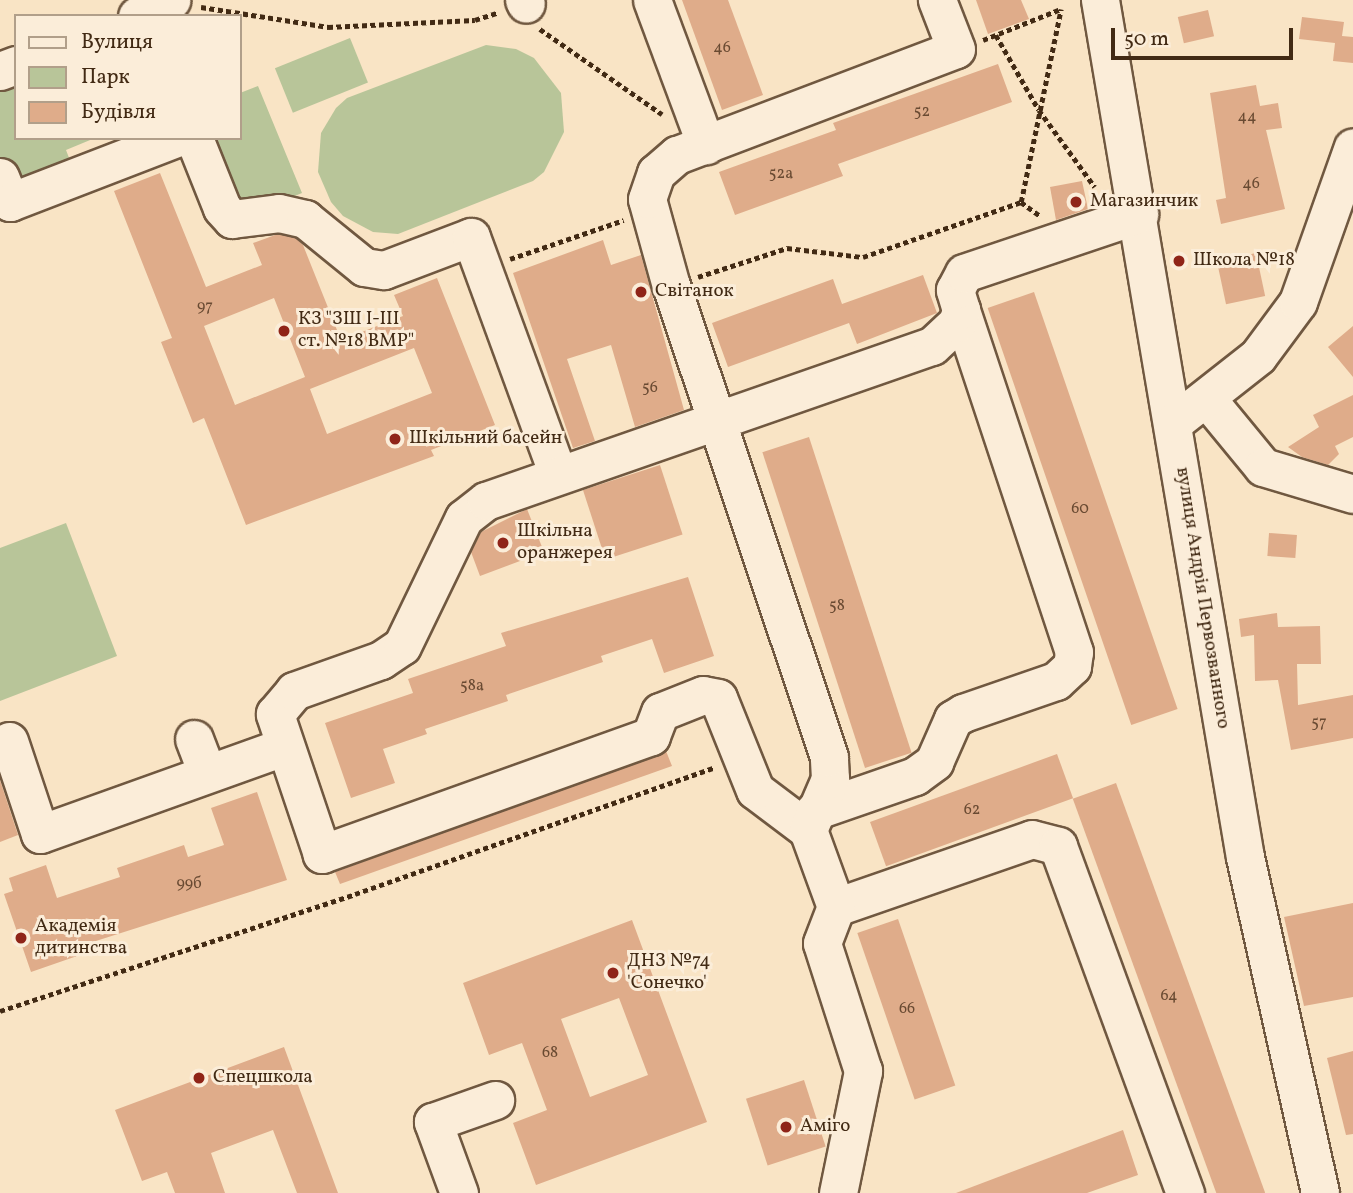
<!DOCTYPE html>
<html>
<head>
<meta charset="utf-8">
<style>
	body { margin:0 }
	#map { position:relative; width:1353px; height:1193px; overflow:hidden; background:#f9e4c5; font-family:Vollkorn,serif }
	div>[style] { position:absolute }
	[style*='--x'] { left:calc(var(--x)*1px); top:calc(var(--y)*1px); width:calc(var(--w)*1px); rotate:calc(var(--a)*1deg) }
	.green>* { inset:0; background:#b8c599; transform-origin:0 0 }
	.building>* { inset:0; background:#dfac8a; transform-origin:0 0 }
	.path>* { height:4.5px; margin-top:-2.25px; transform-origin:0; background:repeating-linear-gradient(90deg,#422a14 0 5px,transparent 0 8.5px) }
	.roads { filter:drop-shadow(2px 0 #705840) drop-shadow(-2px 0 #705840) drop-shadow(0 2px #705840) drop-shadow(0 -2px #705840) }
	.minor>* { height:37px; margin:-18.5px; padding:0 18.5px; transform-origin:18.5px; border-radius:18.5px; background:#fbedd9 }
	.dots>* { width:19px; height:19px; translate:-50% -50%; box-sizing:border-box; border:4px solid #fbedd9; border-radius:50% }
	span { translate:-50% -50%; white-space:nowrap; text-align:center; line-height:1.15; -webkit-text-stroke:6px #fbedd9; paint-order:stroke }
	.number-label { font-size:16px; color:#694a32 }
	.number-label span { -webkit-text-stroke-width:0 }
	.poi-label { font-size:19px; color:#422a14 }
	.left { translate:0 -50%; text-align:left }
	.street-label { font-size:19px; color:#422a14 }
	.legend { position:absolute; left:14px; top:14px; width:228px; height:126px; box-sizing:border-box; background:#fbedd9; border:2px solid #b19f8a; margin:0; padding:9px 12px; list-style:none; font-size:21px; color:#422a14 }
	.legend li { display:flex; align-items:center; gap:14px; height:35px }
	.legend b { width:35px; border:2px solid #b19f8a }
	.scale { position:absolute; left:1111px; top:28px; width:182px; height:32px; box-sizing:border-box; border:4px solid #422a14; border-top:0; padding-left:9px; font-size:21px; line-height:24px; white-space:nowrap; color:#422a14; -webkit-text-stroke:5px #fbedd9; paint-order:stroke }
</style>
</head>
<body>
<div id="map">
	<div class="green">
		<i style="left:350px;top:38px;width:48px;height:81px;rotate:68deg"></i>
		<i style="clip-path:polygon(486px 45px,516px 49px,534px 58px,561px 93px,564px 132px,544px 172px,533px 181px,398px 234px,373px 232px,343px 216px,331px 202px,318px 172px,321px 133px,336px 108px,347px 98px)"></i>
		<i style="clip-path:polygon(16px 80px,16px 138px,95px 138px,66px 150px,76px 176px,10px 202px,0 177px,0 87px)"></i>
		<i style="clip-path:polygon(258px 86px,302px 193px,246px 216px,214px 138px,240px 138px,240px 93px)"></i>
		<i style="clip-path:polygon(66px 523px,117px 656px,0 701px,0 548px)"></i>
	</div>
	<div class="building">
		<i style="clip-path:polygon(682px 0,728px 0,763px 95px,722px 110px)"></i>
		<i style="clip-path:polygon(976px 0,1021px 0,1029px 19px,988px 34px)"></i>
		<i style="left:1208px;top:10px;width:27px;height:31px;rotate:77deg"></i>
		<i style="clip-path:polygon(1302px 17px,1344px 22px,1342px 36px,1353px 37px,1353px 63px,1333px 61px,1335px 43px,1299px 39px)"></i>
		<i style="clip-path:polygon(998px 64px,1012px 102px,838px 164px,843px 176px,735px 215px,719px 172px,836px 130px,833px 123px)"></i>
		<i style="clip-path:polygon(1256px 85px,1260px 106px,1278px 103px,1282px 128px,1266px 130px,1285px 209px,1221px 224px,1216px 200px,1226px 198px,1210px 93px)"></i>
		<i style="clip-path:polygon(evenodd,160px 173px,206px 287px,262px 265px,253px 243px,278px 234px,296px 238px,303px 245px,341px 340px,403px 316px,394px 295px,437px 278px,495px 425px,431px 450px,434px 456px,246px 525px,204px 418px,193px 423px,161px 342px,172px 338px,114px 191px,160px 173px,274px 298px,305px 377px,235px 405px,204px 326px,274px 298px,160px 173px,414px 348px,432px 393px,327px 434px,310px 389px,414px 348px)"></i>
		<i style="clip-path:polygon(1082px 181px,1088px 209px,1056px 220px,1050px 187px)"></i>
		<i style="clip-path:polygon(603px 240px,611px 265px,641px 255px,684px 410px,635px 427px,611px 345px,567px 359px,595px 441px,573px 448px,513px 273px)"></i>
		<i style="left:1256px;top:253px;width:44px;height:40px;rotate:78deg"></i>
		<i style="clip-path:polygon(923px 275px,937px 313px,857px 344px,849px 323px,728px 367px,712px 323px,833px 279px,842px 304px)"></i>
		<i style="left:1034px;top:292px;width:441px;height:49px;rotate:71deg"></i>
		<i style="clip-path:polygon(1353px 326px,1353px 377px,1328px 347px)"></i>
		<i style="clip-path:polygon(1353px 395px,1353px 437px,1335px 446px,1339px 454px,1328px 465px,1302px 457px,1288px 447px,1319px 427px,1313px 415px)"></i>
		<i style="left:809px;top:437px;width:332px;height:49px;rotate:72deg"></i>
		<i style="left:660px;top:465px;width:73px;height:81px;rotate:72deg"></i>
		<i style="clip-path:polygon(527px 509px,544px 552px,480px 576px,471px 552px,481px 532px)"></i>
		<i style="left:1269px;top:533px;width:28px;height:23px;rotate:4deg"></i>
		<i style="clip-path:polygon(688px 577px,714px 656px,664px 673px,652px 639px,601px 656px,603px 662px,506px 695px,508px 701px,425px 729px,427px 734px,383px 749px,395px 783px,351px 798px,325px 723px,413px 693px,408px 679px,506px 646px,501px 633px)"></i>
		<i style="clip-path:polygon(1277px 613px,1278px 627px,1320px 626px,1321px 664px,1297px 664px,1298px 705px,1353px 695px,1353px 738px,1291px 750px,1278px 680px,1255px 681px,1254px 635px,1241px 637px,1239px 619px)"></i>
		<i style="clip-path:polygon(666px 751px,672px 766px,340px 884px,335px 872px)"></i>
		<i style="left:1057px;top:754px;width:47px;height:199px;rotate:70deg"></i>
		<i style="clip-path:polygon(0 780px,18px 835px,0 842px)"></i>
		<i style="left:1116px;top:783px;width:436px;height:46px;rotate:70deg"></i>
		<i style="clip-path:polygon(257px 792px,287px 880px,77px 947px,80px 955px,31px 972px,4px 894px,13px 891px,9px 878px,46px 865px,57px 898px,120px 877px,117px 868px,184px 845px,188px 857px,224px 845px,211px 808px)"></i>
		<i style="clip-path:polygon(1353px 903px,1353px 997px,1304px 1006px,1284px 917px)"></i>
		<i style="left:898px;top:919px;width:176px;height:43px;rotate:71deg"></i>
		<i style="clip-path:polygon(evenodd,632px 920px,707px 1122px,536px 1185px,513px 1123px,547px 1110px,522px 1043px,489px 1055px,463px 983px,632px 920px,619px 998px,648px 1075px,590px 1097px,561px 1019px,619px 998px)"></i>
		<i style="clip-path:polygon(284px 1047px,338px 1193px,297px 1193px,273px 1130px,211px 1153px,225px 1193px,175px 1193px,167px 1172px,142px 1181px,115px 1110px)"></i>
		<i style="clip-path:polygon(1353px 1051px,1353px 1134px,1346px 1135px,1327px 1058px)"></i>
		<i style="left:804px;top:1080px;width:70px;height:61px;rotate:72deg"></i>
		<i style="clip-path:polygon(1123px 1130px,1138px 1175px,1087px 1193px,956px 1193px)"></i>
	</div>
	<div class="path">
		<i style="--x:201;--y:7;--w:129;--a:8.9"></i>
		<i style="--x:328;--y:27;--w:147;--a:-2.7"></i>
		<i style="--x:475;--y:20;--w:23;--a:-18"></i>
		<i style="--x:540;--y:29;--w:149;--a:34.9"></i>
		<i style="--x:996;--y:35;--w:86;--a:60.2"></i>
		<i style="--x:1039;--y:110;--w:95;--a:54"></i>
		<i style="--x:983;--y:40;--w:84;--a:-21.7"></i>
		<i style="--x:1021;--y:202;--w:24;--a:36"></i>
		<i style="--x:510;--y:259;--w:120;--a:-18.9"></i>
		<i style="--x:698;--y:277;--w:94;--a:-18"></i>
		<i style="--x:787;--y:248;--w:77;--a:6.8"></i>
		<i style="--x:863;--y:257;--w:167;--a:-19.2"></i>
		<i style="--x:1021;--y:202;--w:197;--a:-78.3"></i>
		<i style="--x:0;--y:1011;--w:374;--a:-18.2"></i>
		<i style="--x:355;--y:894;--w:382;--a:-19.4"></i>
	</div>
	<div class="roads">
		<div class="minor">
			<i style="--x:524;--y:0;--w:4;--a:63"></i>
			<i style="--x:652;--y:0;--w:155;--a:69.6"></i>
			<i style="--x:1100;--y:0;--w:869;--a:80.4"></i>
			<i style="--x:1245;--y:857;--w:344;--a:77.4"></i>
			<i style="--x:137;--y:16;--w:38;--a:-25"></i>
			<i style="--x:0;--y:71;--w:17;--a:-21"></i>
			<i style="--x:194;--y:138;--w:75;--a:68.2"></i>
			<i style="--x:222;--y:208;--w:15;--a:48"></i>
			<i style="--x:232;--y:219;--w:47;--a:-7.3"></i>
			<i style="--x:279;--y:213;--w:27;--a:13"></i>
			<i style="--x:305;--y:219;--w:76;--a:39.1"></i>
			<i style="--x:364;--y:267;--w:20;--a:9"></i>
			<i style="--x:384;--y:270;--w:93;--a:-20.8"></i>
			<i style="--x:471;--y:237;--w:253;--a:69.9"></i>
			<i style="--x:0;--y:177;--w:27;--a:68"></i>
			<i style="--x:10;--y:202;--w:178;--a:-21.1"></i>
			<i style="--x:1207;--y:399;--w:88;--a:50.5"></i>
			<i style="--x:1263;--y:467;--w:94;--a:16.7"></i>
			<i style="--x:1173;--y:423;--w:108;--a:-38.2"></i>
			<i style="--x:1258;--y:356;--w:67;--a:-53.5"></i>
			<i style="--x:1298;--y:302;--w:164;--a:-70.5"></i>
			<i style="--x:194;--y:739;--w:36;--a:69"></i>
			<i style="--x:9;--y:741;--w:98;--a:71.6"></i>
			<i style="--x:40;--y:834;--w:258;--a:-19.7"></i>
			<i style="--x:814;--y:811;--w:107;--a:-19.1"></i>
			<i style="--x:915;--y:776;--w:24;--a:-36"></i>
			<i style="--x:934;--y:762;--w:47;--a:-66.2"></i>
			<i style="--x:953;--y:719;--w:12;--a:-31"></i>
			<i style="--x:963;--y:713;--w:98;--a:-19"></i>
			<i style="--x:1056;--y:681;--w:22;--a:-43"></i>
			<i style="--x:1072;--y:666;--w:14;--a:-82"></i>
			<i style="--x:1074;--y:652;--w:360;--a:-108.3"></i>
			<i style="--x:808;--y:830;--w:66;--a:-143"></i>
			<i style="--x:755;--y:790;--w:99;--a:-111.9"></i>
			<i style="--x:718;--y:698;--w:15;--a:-169"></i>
			<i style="--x:703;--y:695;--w:46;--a:158.4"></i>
			<i style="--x:660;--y:712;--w:26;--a:111"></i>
			<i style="--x:651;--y:736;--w:350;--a:160.3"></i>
			<i style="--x:322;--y:854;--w:148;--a:-108.6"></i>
			<i style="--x:275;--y:714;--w:30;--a:-50"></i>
			<i style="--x:294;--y:691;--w:92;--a:-19.6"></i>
			<i style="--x:381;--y:660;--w:25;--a:-34"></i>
			<i style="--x:402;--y:646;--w:142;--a:-64.2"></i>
			<i style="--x:464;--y:518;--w:28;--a:-38"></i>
			<i style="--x:486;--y:501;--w:472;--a:-19.2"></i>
			<i style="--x:932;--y:346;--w:34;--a:-43"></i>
			<i style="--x:957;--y:323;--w:14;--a:-73"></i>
			<i style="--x:961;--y:310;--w:21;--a:-107"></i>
			<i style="--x:955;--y:290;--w:19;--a:-62"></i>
			<i style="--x:964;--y:273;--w:185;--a:-18.6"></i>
			<i style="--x:836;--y:907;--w:207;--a:-19.1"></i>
			<i style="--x:1032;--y:839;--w:27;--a:15"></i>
			<i style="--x:1058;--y:846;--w:370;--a:69.9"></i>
			<i style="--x:459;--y:1193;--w:76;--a:-110.1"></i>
			<i style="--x:433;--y:1122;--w:66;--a:-19.5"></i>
			<i style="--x:838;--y:1193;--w:125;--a:-78.4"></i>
			<i style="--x:863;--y:1071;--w:134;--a:-107.8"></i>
			<i style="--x:822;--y:943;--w:39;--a:-69"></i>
			<i style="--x:836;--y:907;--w:82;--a:-110"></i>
			<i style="--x:808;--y:830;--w:56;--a:-66.7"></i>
			<i style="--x:830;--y:779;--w:22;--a:-93"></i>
			<i style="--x:829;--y:757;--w:497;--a:-108.5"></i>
			<i style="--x:671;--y:286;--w:90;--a:-105.4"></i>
			<i style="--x:647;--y:199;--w:28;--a:-71"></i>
			<i style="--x:656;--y:173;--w:28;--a:-41"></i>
			<i style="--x:677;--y:155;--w:298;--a:-20.8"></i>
			<i style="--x:956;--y:49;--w:53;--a:-111.2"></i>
		</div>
	</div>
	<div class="dots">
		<i style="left:1076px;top:202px;background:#8f2418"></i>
		<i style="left:1179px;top:261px;background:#8f2418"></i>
		<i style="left:641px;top:292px;background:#8f2418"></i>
		<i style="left:284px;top:331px;background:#8f2418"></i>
		<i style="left:395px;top:439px;background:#8f2418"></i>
		<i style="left:503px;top:543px;background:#8f2418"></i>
		<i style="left:21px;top:938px;background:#8f2418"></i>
		<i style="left:613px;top:973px;background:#8f2418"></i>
		<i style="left:199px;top:1078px;background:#8f2418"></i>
		<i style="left:786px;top:1127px;background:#8f2418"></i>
	</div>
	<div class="number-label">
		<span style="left:722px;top:48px">46</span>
		<span style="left:922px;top:112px">52</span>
		<span style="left:1247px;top:117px">44</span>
		<span style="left:781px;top:174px">52а</span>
		<span style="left:1251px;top:184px">46</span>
		<span style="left:205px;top:307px">97</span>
		<span style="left:650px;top:388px">56</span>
		<span style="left:1080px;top:509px">60</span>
		<span style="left:837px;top:606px">58</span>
		<span style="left:472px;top:686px">58а</span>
		<span style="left:1319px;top:723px">57</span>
		<span style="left:972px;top:810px">62</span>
		<span style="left:189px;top:884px">99б</span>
		<span style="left:1169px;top:996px">64</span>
		<span style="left:907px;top:1009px">66</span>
		<span style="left:550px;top:1053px">68</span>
	</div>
	<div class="poi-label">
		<span class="left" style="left:1090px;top:202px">Магазинчик</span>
		<span class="left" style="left:1193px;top:261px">Школа №18</span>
		<span class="left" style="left:655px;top:292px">Світанок</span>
		<span class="left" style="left:298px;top:331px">КЗ "ЗШ І-ІІІ<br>ст. №18 ВМР"</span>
		<span class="left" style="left:409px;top:439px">Шкільний басейн</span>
		<span class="left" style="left:517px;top:543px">Шкільна<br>оранжерея</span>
		<span class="left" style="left:35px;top:938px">Академія<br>дитинства</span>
		<span class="left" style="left:627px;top:973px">ДНЗ №74<br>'Сонечко'</span>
		<span class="left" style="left:213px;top:1078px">Спецшкола</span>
		<span class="left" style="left:800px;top:1127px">Аміго</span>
	</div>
	<div class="street-label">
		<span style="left:1202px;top:598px;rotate:81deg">вулиця Андрія Первозванного</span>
	</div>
	<ul class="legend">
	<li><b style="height:9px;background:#fbedd9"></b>Вулиця</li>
	<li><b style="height:19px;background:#b8c599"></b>Парк</li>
	<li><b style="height:19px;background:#dfac8a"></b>Будівля</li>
	</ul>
	<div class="scale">50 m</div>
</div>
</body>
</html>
